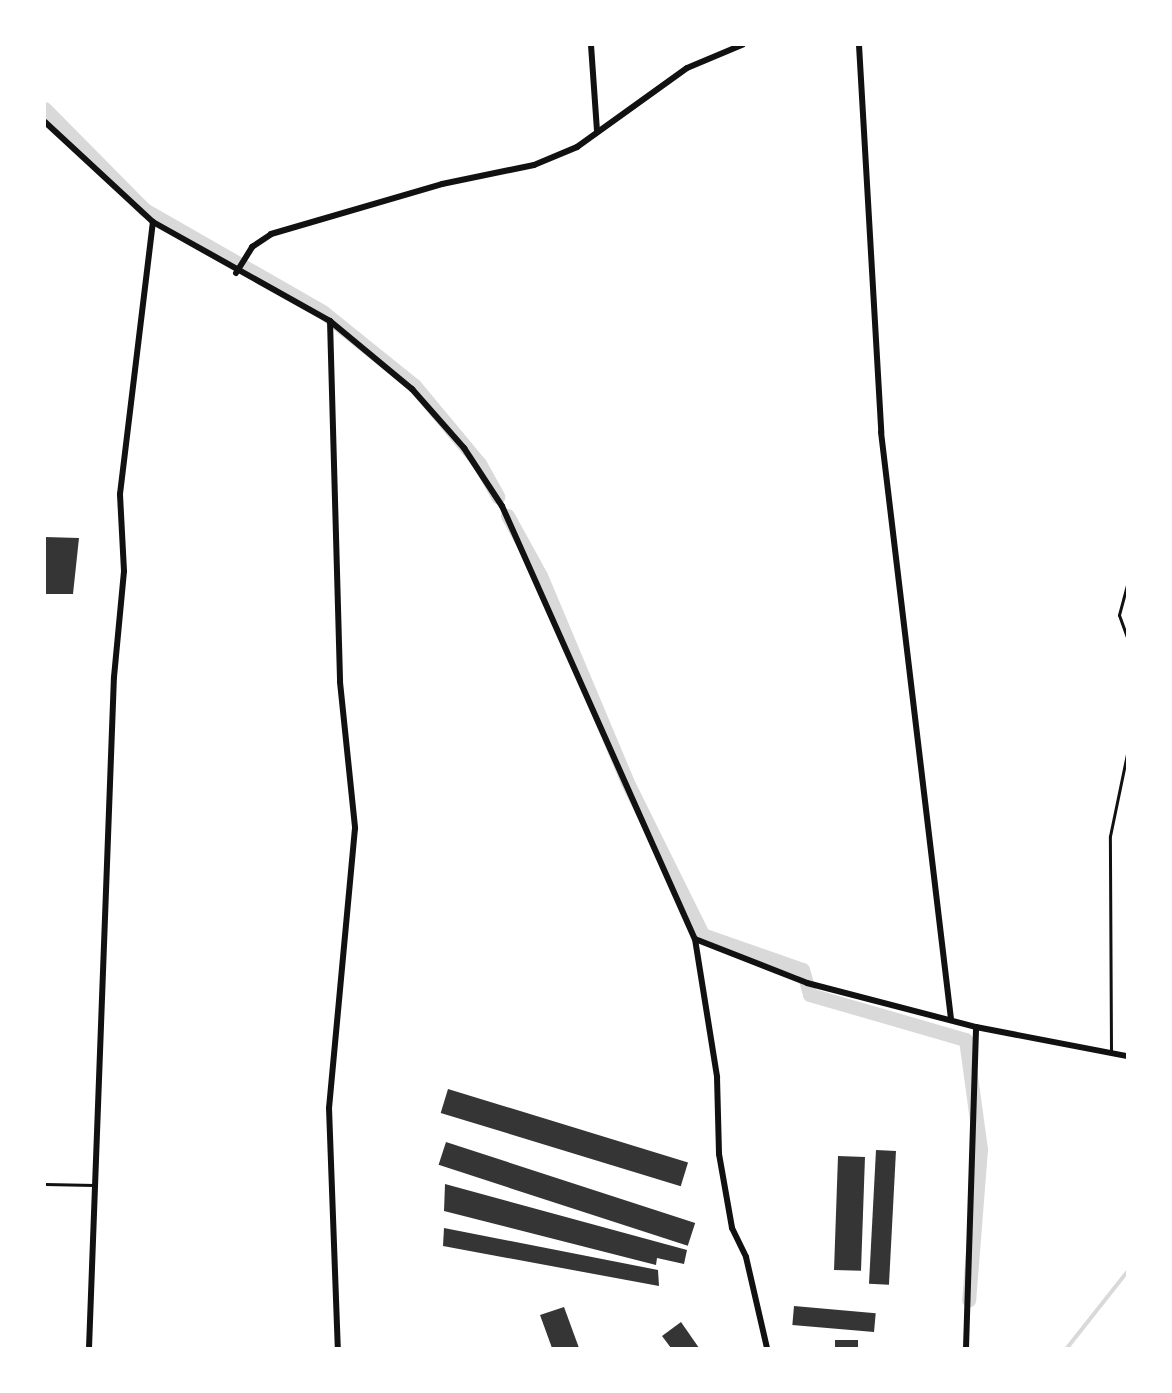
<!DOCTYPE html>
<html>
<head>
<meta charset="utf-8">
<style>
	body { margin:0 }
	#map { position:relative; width:1172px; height:1393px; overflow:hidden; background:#fff; font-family:"Fira Sans Condensed",sans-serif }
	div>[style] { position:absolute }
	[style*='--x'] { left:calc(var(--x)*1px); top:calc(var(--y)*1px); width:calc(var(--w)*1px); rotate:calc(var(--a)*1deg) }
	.stream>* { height:4px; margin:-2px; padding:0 2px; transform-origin:2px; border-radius:2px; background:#d9d9d9 }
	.canal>* { height:14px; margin:-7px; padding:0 7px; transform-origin:7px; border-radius:7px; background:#d9d9d9 }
	.building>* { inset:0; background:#353535; transform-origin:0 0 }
	.service>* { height:3px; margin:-1.5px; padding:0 1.5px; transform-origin:1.5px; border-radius:1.5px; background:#111 }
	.minor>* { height:6px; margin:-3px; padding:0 3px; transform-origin:3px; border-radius:3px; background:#111 }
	span { translate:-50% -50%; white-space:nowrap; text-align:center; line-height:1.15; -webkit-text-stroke:6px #fff; paint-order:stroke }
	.frame { position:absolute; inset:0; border:46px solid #fff; pointer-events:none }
</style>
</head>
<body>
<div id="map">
	<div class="stream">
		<i style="--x:1067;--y:1348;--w:97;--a:-51.7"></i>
	</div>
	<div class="canal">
		<i style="--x:45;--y:109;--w:142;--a:45.3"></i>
		<i style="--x:145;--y:210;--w:205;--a:29.8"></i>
		<i style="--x:323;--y:312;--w:118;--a:38.8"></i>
		<i style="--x:415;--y:386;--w:102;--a:50.2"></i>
		<i style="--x:480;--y:464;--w:38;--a:61"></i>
		<i style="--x:508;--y:516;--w:68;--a:61.2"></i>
		<i style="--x:541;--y:576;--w:222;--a:67.2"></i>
		<i style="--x:627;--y:781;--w:172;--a:63.7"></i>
		<i style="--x:703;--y:935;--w:106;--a:19.3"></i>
		<i style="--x:803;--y:970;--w:26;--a:74"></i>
		<i style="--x:810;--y:995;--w:162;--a:16.1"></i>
		<i style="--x:966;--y:1040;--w:111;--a:82.2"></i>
		<i style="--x:981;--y:1150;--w:151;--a:94.5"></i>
	</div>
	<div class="building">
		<i style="clip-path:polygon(45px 537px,79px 538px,73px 594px,45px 594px)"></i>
		<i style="left:448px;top:1089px;width:251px;height:25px;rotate:17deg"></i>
		<i style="left:446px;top:1142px;width:262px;height:24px;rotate:18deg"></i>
		<i style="left:876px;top:1150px;width:20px;height:134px;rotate:3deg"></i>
		<i style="left:838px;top:1156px;width:27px;height:114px;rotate:2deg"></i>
		<i style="clip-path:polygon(445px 1184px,687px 1250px,684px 1264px,657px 1258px,656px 1265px,444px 1211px)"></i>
		<i style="clip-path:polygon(444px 1228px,658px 1270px,659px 1286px,443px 1246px)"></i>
		<i style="left:794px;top:1306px;width:82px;height:19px;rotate:5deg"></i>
		<i style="clip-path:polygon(564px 1307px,579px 1348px,552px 1348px,540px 1315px)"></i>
		<i style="clip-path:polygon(681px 1322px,699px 1348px,671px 1348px,662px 1336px)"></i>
		<i style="left:835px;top:1340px;width:23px;height:8px"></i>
	</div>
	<div class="service">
		<i style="--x:1127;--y:104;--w:100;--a:90"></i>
		<i style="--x:1127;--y:585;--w:31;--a:105"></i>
		<i style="--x:1119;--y:615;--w:23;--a:70"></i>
		<i style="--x:1111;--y:1051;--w:215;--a:-90.3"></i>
		<i style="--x:1110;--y:836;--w:84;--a:-78.3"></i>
		<i style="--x:45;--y:1184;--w:49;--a:1.2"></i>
	</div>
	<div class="minor">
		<i style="--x:591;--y:45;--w:86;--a:86"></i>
		<i style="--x:859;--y:45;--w:388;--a:86.7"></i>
		<i style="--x:881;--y:432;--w:591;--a:83.2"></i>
		<i style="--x:45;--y:122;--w:147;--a:42.8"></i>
		<i style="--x:153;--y:222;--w:203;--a:29.2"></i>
		<i style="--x:330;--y:321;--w:107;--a:39.7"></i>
		<i style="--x:412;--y:389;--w:79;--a:48.6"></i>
		<i style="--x:464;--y:448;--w:69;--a:56.8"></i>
		<i style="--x:502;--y:506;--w:474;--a:66"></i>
		<i style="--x:695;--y:939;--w:140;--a:80.9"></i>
		<i style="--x:717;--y:1077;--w:77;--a:88.5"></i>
		<i style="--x:719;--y:1154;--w:75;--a:80"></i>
		<i style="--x:732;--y:1228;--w:32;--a:64"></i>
		<i style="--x:746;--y:1257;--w:93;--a:77"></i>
		<i style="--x:236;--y:273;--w:31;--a:-58"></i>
		<i style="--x:252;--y:247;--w:23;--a:-34"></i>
		<i style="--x:271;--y:234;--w:178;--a:-16.3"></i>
		<i style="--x:442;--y:184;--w:94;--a:-11.7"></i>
		<i style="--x:534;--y:165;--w:47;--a:-22.7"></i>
		<i style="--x:577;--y:147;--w:135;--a:-35.7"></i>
		<i style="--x:687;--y:68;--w:60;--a:-22.7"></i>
		<i style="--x:330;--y:321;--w:361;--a:88.4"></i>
		<i style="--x:340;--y:682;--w:147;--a:84.1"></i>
		<i style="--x:355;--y:828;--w:281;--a:95.3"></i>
		<i style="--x:329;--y:1108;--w:240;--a:87.9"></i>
		<i style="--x:695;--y:939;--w:120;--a:21.4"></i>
		<i style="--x:807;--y:983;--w:175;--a:14.6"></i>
		<i style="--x:976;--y:1027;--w:154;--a:10.9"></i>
		<i style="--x:89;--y:1348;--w:671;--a:-87.87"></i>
		<i style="--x:114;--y:677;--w:106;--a:-84.6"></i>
		<i style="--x:124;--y:571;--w:77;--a:-93"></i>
		<i style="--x:120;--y:494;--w:274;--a:-83.1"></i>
		<i style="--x:966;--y:1348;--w:321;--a:-88.2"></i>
	</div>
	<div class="frame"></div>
</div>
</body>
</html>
